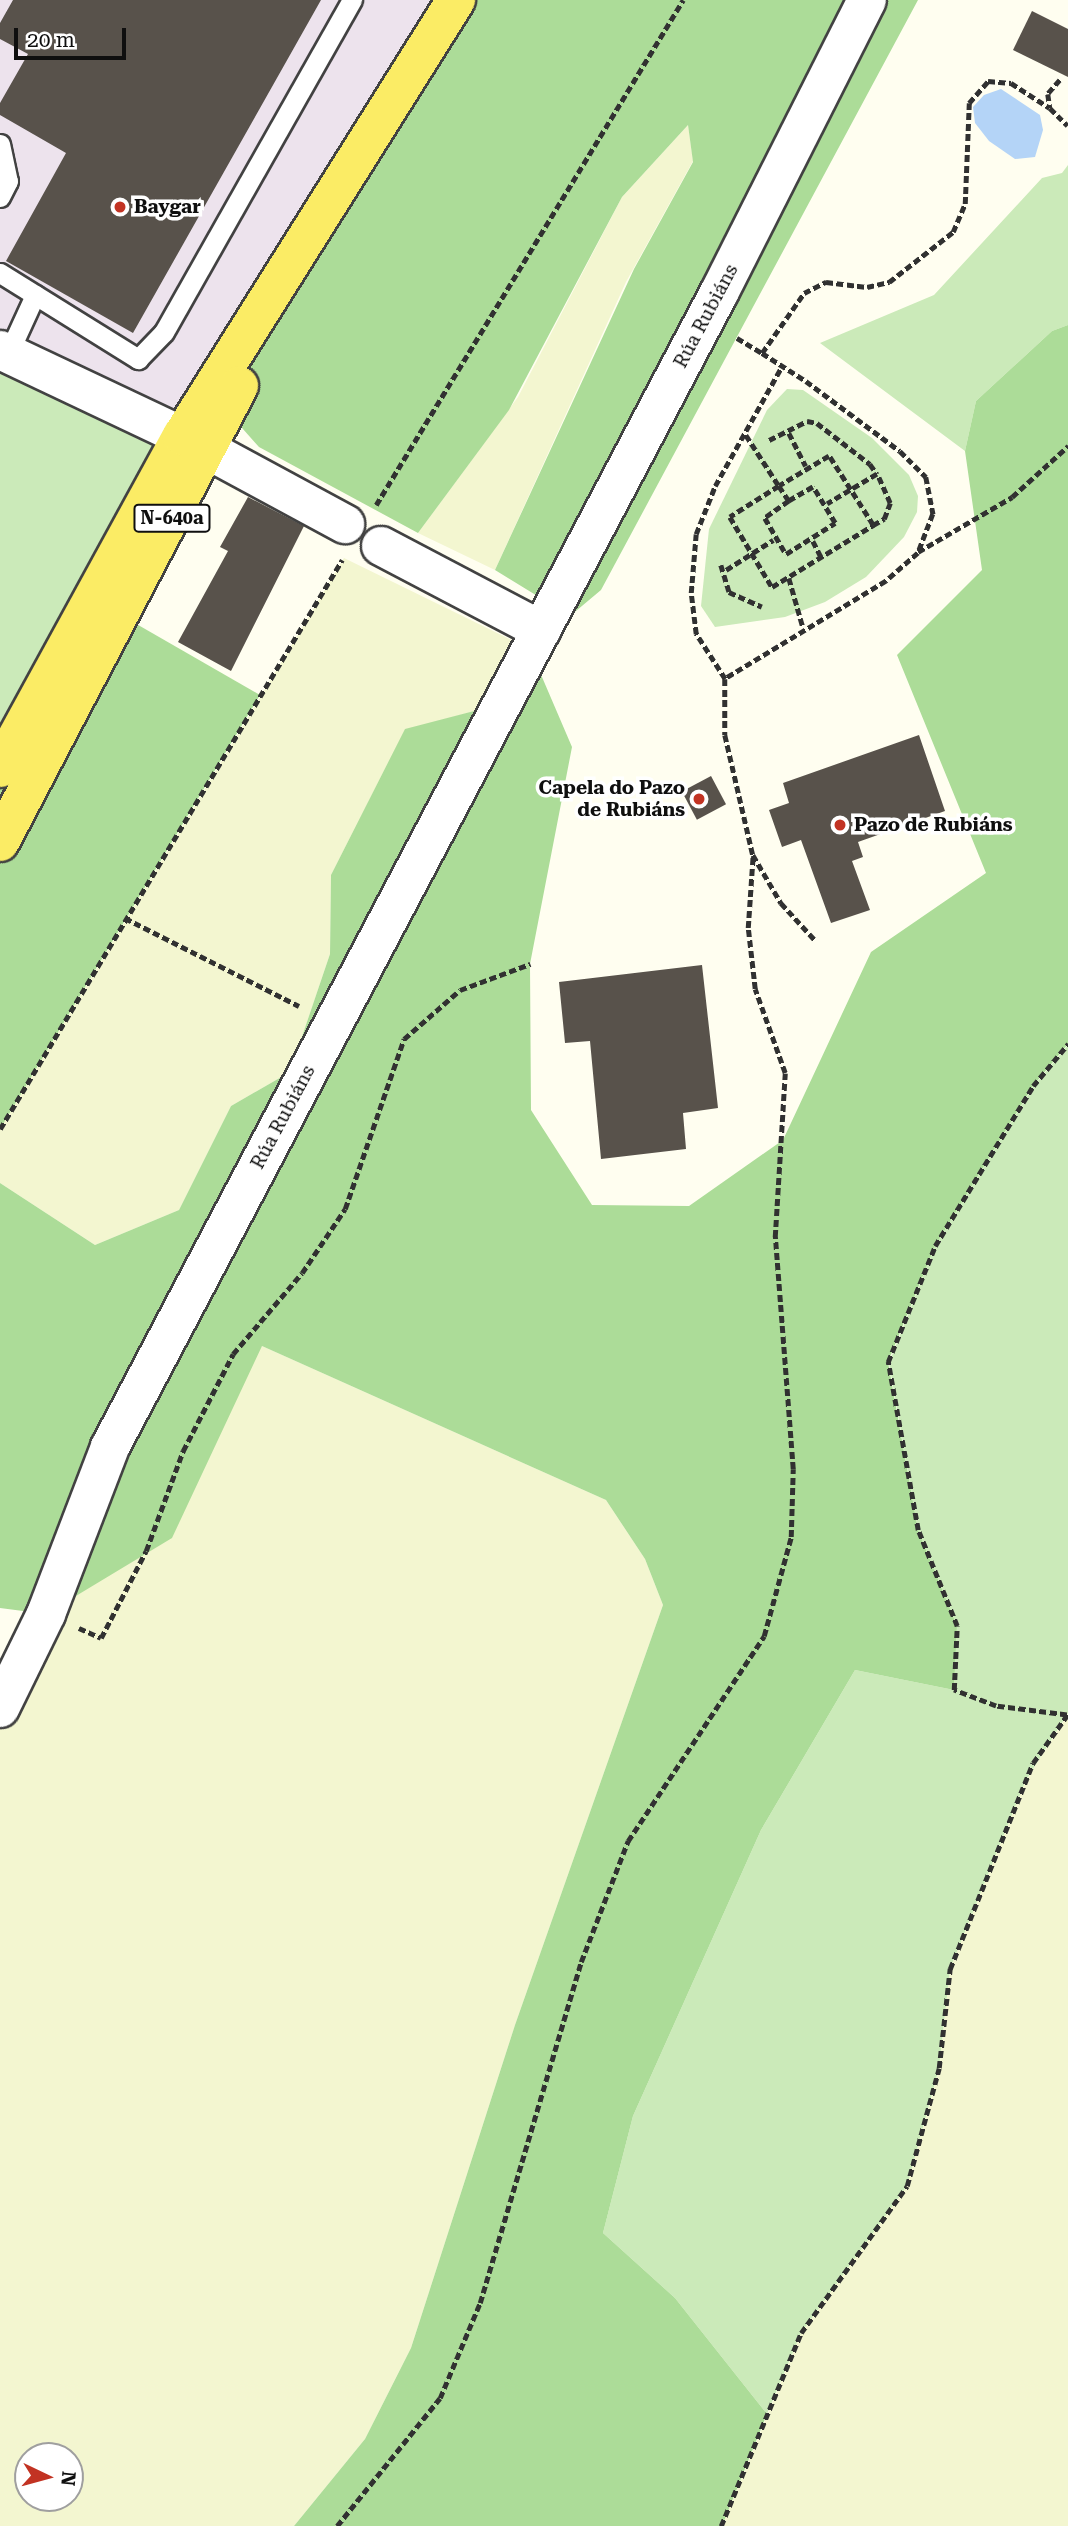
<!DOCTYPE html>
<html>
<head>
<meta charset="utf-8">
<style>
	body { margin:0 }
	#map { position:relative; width:1068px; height:2526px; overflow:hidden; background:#fffef0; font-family:"Roboto Serif",serif }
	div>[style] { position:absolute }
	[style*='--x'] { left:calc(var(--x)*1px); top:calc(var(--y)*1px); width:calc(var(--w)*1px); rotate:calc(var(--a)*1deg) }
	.industrial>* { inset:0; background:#ede3ed }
	.farmland>* { inset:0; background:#f3f6d0 }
	.green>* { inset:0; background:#cbeab9 }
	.forest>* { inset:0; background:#acdc98 }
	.water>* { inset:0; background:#b4d4f7 }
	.building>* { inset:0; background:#58524b; transform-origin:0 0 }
	.path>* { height:4.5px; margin-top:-2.25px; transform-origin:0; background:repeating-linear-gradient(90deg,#313131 0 7px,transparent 0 10.5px) }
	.roads { filter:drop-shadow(2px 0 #424242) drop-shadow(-2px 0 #424242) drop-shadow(0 2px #424242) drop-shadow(0 -2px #424242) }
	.lane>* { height:19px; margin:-9.5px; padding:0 9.5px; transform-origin:9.5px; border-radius:9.5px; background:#fff }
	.street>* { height:38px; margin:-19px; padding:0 19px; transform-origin:19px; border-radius:19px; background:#fff }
	.primary>* { height:38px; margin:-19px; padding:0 19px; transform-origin:19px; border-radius:19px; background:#fbec65 }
	.dots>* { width:19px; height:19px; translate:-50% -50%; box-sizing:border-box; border:4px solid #fff; border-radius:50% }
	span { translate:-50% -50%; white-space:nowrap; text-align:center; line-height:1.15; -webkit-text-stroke:7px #fff; paint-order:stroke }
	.shield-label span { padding:2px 5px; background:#fff; border:2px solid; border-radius:5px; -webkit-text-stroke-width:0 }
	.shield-label { font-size:18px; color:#0f0f0f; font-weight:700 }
	.poi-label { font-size:19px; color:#0f0f0f; font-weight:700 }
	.left { translate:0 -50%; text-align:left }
	.right { translate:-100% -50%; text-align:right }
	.street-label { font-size:19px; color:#0f0f0f }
	.north { position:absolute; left:14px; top:2442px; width:70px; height:70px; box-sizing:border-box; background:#fff; border:2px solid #9f9f9f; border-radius:50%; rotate:95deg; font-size:19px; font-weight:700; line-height:28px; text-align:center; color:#0f0f0f }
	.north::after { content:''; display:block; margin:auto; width:24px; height:32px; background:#c23323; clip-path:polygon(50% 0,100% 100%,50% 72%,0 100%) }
	.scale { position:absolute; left:14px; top:28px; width:112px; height:32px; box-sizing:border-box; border:4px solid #0f0f0f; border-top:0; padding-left:9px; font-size:21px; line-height:24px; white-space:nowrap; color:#0f0f0f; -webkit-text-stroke:5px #fff; paint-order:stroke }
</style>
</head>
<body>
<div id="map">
	<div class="industrial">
		<i style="clip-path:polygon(0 0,456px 0,182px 436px,0 351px)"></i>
	</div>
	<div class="farmland">
		<i style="clip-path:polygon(688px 125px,693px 161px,626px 282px,495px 570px,418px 533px,518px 397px,622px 197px)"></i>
		<i style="clip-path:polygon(344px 558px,530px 649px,501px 704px,405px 730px,331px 875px,330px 954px,290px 1072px,231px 1106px,179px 1210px,95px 1245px,0 1183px,0 1129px)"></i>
		<i style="clip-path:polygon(evenodd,262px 1346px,606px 1500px,645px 1559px,663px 1605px,515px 2025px,411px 2348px,365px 2439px,294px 2526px,0 2526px,0 1708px,46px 1614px,262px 1346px,28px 2456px,70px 2456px,70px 2498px,28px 2498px,28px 2456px)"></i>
		<i style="clip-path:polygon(1068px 1714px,1068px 2526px,722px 2526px,801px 2333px,907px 2186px,939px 2069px,950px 1969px,1025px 1782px)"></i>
	</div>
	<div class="green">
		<i style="clip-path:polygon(1068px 165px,1068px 325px,1052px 331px,976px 401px,965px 451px,820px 343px,934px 295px,1042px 178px,1062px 173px)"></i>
		<i style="clip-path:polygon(0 351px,182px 436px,0 768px)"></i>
		<i style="clip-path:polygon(787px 389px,803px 390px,872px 438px,909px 475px,918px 496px,917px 512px,904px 537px,866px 577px,825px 602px,785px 617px,715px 627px,701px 606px,709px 529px,767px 410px)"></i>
		<i style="clip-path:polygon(1068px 1045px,1068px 1713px,1025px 1782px,950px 1969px,939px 2068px,907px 2186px,801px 2333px,767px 2414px,675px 2298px,603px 2233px,633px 2116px,761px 1830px,855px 1670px,954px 1690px,957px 1626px,918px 1530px,889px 1363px,935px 1246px,1033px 1087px)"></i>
	</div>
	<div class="forest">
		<i style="clip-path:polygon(456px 0,918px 0,601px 590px,570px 616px,495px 570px,634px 269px,693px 162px,688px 125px,622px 197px,509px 410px,418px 533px,259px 447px,227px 411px,204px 401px)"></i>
		<i style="clip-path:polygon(1068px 325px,1068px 1044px,1033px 1086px,935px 1246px,888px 1362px,918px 1530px,957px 1626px,954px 1690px,855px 1670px,761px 1830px,633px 2116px,603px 2233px,675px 2298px,767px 2414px,722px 2526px,294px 2526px,365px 2439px,411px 2348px,515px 2025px,663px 1605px,645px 1559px,606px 1500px,262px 1346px,172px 1538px,46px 1614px,0 1608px,0 1183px,95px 1245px,179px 1210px,231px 1106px,290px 1072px,330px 954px,331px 875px,405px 729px,501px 704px,530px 649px,572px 747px,530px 964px,531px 1110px,592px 1205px,689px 1206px,783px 1140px,871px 952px,986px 873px,897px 655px,982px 570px,965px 451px,976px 401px,1052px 331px)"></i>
		<i style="clip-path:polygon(93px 599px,260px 695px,0 1129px,0 769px)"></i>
	</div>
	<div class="water">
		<i style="clip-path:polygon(1001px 89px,1040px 115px,1043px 130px,1035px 157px,1015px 159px,989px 141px,975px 123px,973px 107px,984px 95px)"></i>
	</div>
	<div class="building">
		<i style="clip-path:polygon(13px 0,321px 0,133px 333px,6px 261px,66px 153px,0 115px,0 103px,28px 54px,0 39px,0 23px)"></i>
		<i style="clip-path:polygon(1032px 11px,1068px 29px,1068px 77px,1013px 50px)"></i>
		<i style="clip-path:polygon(248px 497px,304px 526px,231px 671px,178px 642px,228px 551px,220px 547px)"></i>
		<i style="clip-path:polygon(919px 735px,945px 811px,858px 842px,863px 857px,852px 861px,870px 910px,831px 923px,801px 840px,782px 847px,769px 810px,789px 803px,783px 783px)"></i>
		<i style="left:711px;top:776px;width:32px;height:33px;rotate:62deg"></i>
		<i style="clip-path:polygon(702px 965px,718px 1108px,683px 1113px,686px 1149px,601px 1159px,590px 1041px,565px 1043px,559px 982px)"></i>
	</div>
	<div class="path">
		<i style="--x:1060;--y:80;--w:18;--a:131"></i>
		<i style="--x:1048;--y:94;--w:14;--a:82"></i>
		<i style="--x:1050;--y:108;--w:25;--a:45"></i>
		<i style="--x:737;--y:338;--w:29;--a:31"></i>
		<i style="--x:762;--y:353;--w:52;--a:32.5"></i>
		<i style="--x:806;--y:381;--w:117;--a:36.7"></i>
		<i style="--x:900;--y:451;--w:37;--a:45"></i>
		<i style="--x:926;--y:477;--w:38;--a:79"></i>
		<i style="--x:933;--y:514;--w:42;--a:111"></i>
		<i style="--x:918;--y:553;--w:43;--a:138.8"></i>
		<i style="--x:886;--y:581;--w:188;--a:148.7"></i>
		<i style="--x:725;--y:679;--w:54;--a:-122.8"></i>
		<i style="--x:696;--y:634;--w:41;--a:-97"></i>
		<i style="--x:691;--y:593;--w:59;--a:-85.2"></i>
		<i style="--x:696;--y:534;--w:52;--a:-68.4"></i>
		<i style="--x:715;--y:486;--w:137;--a:-60.8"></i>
		<i style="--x:762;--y:353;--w:73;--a:-55"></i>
		<i style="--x:804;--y:293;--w:25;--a:-27"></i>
		<i style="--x:826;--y:282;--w:41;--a:7"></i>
		<i style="--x:867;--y:287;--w:23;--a:-13"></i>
		<i style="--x:889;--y:282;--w:81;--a:-38"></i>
		<i style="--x:953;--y:232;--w:30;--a:-67"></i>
		<i style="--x:965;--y:204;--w:101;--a:-87.7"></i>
		<i style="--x:969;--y:103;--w:29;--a:-49"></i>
		<i style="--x:988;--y:81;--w:23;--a:5"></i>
		<i style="--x:1011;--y:83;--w:46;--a:32.7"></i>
		<i style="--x:789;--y:433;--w:37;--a:63"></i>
		<i style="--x:746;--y:435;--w:61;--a:57.1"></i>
		<i style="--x:779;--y:486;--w:58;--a:147.7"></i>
		<i style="--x:730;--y:517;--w:82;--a:59"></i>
		<i style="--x:772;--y:587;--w:119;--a:-31.5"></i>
		<i style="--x:873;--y:525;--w:82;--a:-122.5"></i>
		<i style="--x:829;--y:456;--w:58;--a:149"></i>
		<i style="--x:779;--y:486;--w:18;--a:56"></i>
		<i style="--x:789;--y:501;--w:29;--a:145"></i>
		<i style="--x:765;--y:518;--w:42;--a:59.7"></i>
		<i style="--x:786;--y:554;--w:58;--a:-32.3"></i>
		<i style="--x:835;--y:523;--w:42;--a:-121.4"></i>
		<i style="--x:813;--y:487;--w:28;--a:150"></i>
		<i style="--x:769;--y:440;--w:42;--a:-26.6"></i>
		<i style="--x:807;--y:421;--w:10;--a:11"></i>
		<i style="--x:817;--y:423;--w:67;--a:37.7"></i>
		<i style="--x:870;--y:464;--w:12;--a:55"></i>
		<i style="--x:877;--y:474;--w:58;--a:149"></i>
		<i style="--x:376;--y:505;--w:591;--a:-58.7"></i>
		<i style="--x:873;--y:525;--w:13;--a:-29"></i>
		<i style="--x:884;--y:519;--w:17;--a:-69"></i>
		<i style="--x:890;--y:503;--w:32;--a:-114"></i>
		<i style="--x:813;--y:541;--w:20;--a:63"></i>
		<i style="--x:918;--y:552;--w:109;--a:-30.3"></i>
		<i style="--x:1012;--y:497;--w:76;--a:-42.3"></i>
		<i style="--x:721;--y:565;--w:28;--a:73"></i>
		<i style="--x:729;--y:592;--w:36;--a:24"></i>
		<i style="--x:726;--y:570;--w:56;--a:-32.6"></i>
		<i style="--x:789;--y:578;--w:51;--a:74.1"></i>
		<i style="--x:725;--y:679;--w:56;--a:90"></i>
		<i style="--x:725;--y:735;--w:123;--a:76.9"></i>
		<i style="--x:753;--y:855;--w:56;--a:59.7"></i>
		<i style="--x:781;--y:903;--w:52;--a:47.4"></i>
		<i style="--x:125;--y:918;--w:195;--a:26.8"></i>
		<i style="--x:0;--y:1129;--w:664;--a:-58.99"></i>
		<i style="--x:79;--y:1628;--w:24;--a:24"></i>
		<i style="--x:101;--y:1638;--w:98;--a:-62.7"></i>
		<i style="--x:146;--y:1551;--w:107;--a:-69.7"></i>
		<i style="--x:183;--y:1451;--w:109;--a:-62.7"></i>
		<i style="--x:233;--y:1354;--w:106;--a:-49.6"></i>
		<i style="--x:302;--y:1273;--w:77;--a:-56.1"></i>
		<i style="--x:345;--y:1209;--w:180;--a:-70.9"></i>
		<i style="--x:404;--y:1039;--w:74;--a:-41.2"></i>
		<i style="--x:460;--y:990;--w:75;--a:-20.4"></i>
		<i style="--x:1067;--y:1715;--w:72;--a:-172.8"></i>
		<i style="--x:996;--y:1706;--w:45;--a:-159.1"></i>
		<i style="--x:954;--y:1690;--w:64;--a:-87.3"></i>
		<i style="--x:957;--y:1626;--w:104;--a:-112.1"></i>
		<i style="--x:918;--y:1530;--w:171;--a:-100.1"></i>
		<i style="--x:888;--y:1362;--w:125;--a:-67.9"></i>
		<i style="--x:935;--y:1246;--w:188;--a:-58.5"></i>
		<i style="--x:1033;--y:1086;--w:55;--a:-50.2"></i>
		<i style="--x:337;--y:2526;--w:164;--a:-51.2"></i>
		<i style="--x:440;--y:2398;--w:103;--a:-67.2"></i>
		<i style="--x:480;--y:2303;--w:356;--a:-73.5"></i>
		<i style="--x:581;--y:1962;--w:130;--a:-68.8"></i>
		<i style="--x:628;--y:1841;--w:246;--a:-56.4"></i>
		<i style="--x:764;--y:1636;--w:103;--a:-74.7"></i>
		<i style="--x:791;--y:1537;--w:68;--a:-88.3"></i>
		<i style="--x:793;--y:1469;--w:233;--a:-94.4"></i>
		<i style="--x:775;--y:1237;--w:164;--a:-86.5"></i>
		<i style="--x:785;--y:1073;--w:89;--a:-109.7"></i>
		<i style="--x:755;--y:989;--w:61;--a:-96.5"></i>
		<i style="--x:748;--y:928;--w:73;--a:-86.1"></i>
		<i style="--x:721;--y:2526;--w:209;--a:-67.5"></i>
		<i style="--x:801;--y:2333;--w:181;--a:-54.2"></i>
		<i style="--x:907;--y:2186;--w:122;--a:-74.8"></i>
		<i style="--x:939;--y:2068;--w:100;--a:-83.7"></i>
		<i style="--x:950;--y:1969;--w:222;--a:-68.1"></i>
		<i style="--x:1033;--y:1763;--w:60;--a:-54.5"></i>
	</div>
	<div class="roads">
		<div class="lane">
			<i style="--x:0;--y:144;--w:38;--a:78"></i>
			<i style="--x:8;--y:181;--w:18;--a:117"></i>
			<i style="--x:0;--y:273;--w:163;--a:31.9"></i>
			<i style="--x:138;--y:359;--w:37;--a:-46"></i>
			<i style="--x:164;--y:332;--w:382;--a:-60.5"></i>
			<i style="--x:8;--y:354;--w:65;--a:-65.4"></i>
		</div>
		<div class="street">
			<i style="--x:0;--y:350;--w:201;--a:25.3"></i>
			<i style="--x:208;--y:450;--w:156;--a:28.4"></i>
			<i style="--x:381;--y:546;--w:181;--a:27.7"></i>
			<i style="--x:0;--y:1708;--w:105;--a:-63.9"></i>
			<i style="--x:46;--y:1614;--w:179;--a:-69"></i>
			<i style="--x:110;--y:1447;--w:1305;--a:-62.18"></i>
			<i style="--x:719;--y:293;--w:328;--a:-63.2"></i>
		</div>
		<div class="primary">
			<i style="--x:0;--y:768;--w:379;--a:-61.3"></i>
			<i style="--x:182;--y:436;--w:515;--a:-57.85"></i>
			<i style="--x:0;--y:842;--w:515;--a:-62.34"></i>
		</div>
	</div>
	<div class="dots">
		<i style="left:120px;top:207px;background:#c23323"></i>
		<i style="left:699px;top:799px;background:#c23323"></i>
		<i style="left:840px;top:825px;background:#c23323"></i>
	</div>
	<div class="shield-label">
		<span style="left:172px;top:518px">N-640a</span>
	</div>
	<div class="poi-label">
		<span class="left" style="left:134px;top:207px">Baygar</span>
		<span class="right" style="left:685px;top:799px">Capela do Pazo<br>de Rubiáns</span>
		<span class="left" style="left:854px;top:825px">Pazo de Rubiáns</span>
	</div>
	<div class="street-label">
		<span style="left:706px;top:316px;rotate:-62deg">Rúa Rubiáns</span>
		<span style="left:283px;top:1117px;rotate:-62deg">Rúa Rubiáns</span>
	</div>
	<div class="north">N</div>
	<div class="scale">20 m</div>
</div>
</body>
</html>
